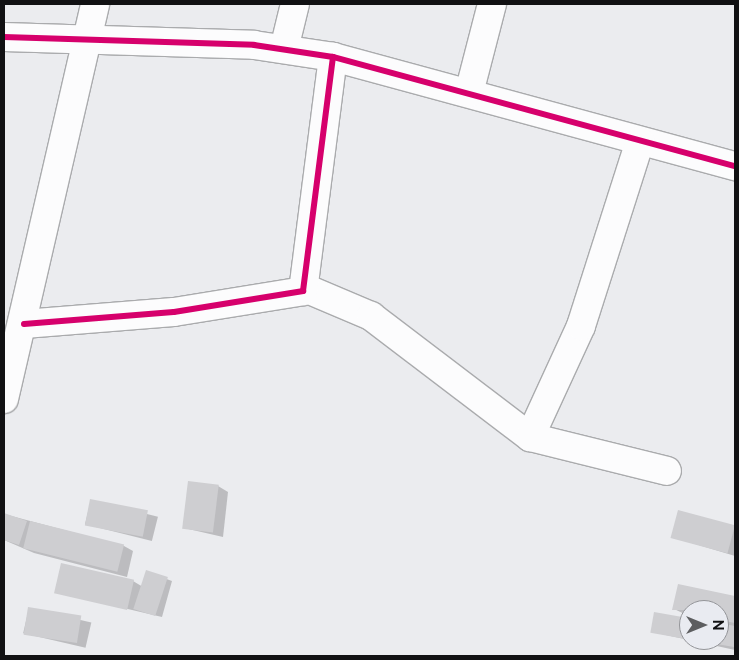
<!DOCTYPE html>
<html>
<head>
<meta charset="utf-8">
<style>
	body { margin:0 }
	#map { position:relative; width:739px; height:660px; overflow:hidden; background:#ebecef; font-family:Raleway,sans-serif }
	div>[style] { position:absolute }
	[style*='--x'] { left:calc(var(--x)*1px); top:calc(var(--y)*1px); width:calc(var(--w)*1px); rotate:calc(var(--a)*1deg) }
	.shadow>* { inset:0; background:#0003; transform-origin:0 0 }
	.building>* { inset:0; background:#ceced1; transform-origin:0 0 }
	.roads { filter:drop-shadow(1px 0 #aaabad) drop-shadow(-1px 0 #aaabad) drop-shadow(0 1px #aaabad) drop-shadow(0 -1px #aaabad) }
	.minor>* { height:28px; margin:-14px; padding:0 14px; transform-origin:14px; border-radius:14px; background:#fcfcfd }
	.cycleway>* { height:6px; margin:-3px; padding:0 3px; transform-origin:3px; border-radius:3px; background:#d6006c }
	span { translate:-50% -50%; white-space:nowrap; text-align:center; line-height:1.15; -webkit-text-stroke:4px #e9ebf1; paint-order:stroke }
	.frame { position:absolute; inset:0; border:5px solid #111113; pointer-events:none }
	.north { position:absolute; left:679px; top:600px; width:50px; height:50px; box-sizing:border-box; background:#e9ebf1; border:1px solid #939498; border-radius:50%; rotate:90deg; font-size:14px; font-weight:700; line-height:20px; text-align:center; color:#111113 }
	.north::after { content:''; display:block; margin:auto; width:18px; height:22px; background:#5d5e60; clip-path:polygon(50% 0,100% 100%,50% 72%,0 100%) }
</style>
</head>
<body>
<div id="map">
	<div class="shadow">
		<i style="clip-path:polygon(218px 486px,228px 492px,223px 537px,184px 528px)"></i>
		<i style="left:91px;top:500px;width:69px;height:25px;rotate:14deg"></i>
		<i style="clip-path:polygon(679px 512px,735px 526px,735px 556px,672px 537px)"></i>
		<i style="clip-path:polygon(4px 514px,124px 546px,133px 551px,127px 577px,34px 553px,4px 540px)"></i>
		<i style="clip-path:polygon(147px 572px,172px 581px,162px 617px,55px 592px,133px 581px,143px 587px)"></i>
		<i style="clip-path:polygon(679px 585px,735px 597px,735px 650px,652px 632px,689px 619px,689px 640px,719px 640px,719px 610px,689px 610px,689px 616px,674px 609px)"></i>
		<i style="left:29px;top:608px;width:64px;height:26px;rotate:13deg"></i>
	</div>
	<div class="building">
		<i style="left:188px;top:481px;width:31px;height:48px;rotate:7deg"></i>
		<i style="left:90px;top:499px;width:59px;height:27px;rotate:11deg"></i>
		<i style="left:678px;top:510px;width:59px;height:29px;rotate:15deg"></i>
		<i style="clip-path:polygon(4px 513px,27px 521px,19px 545px,4px 540px)"></i>
		<i style="left:30px;top:521px;width:97px;height:28px;rotate:14deg"></i>
		<i style="left:61px;top:563px;width:75px;height:31px;rotate:13deg"></i>
		<i style="left:146px;top:570px;width:23px;height:41px;rotate:18deg"></i>
		<i style="clip-path:polygon(678px 584px,735px 596px,735px 623px,719px 620px,719px 610px,672px 610px)"></i>
		<i style="left:28px;top:607px;width:54px;height:28px;rotate:9deg"></i>
		<i style="left:654px;top:612px;width:36px;height:21px;rotate:10deg"></i>
		<i style="clip-path:polygon(719px 623px,735px 626px,734px 647px,699px 641px,719px 640px)"></i>
	</div>
	<div class="roads">
		<div class="minor">
			<i style="--x:4;--y:37;--w:250;--a:1.8"></i>
			<i style="--x:254;--y:45;--w:80;--a:8.6"></i>
			<i style="--x:333;--y:57;--w:417;--a:15.2"></i>
			<i style="--x:284;--y:49;--w:46;--a:-76.3"></i>
			<i style="--x:469;--y:93;--w:92;--a:-75.5"></i>
			<i style="--x:305;--y:288;--w:72;--a:23"></i>
			<i style="--x:371;--y:316;--w:200;--a:37.3"></i>
			<i style="--x:530;--y:437;--w:141;--a:13.9"></i>
			<i style="--x:24;--y:324;--w:150;--a:-4.6"></i>
			<i style="--x:174;--y:312;--w:131;--a:-9.2"></i>
			<i style="--x:303;--y:291;--w:236;--a:-82.7"></i>
			<i style="--x:4;--y:399;--w:405;--a:-77"></i>
			<i style="--x:530;--y:437;--w:122;--a:-65.3"></i>
			<i style="--x:581;--y:326;--w:194;--a:-72.3"></i>
		</div>
	</div>
	<div class="cycleway">
		<i style="--x:4;--y:37;--w:250;--a:1.8"></i>
		<i style="--x:254;--y:45;--w:80;--a:8.6"></i>
		<i style="--x:333;--y:57;--w:417;--a:15.2"></i>
		<i style="--x:24;--y:324;--w:150;--a:-4.6"></i>
		<i style="--x:174;--y:312;--w:131;--a:-9.2"></i>
		<i style="--x:303;--y:291;--w:236;--a:-82.7"></i>
	</div>
	<div class="frame"></div>
	<div class="north">N</div>
</div>
</body>
</html>
